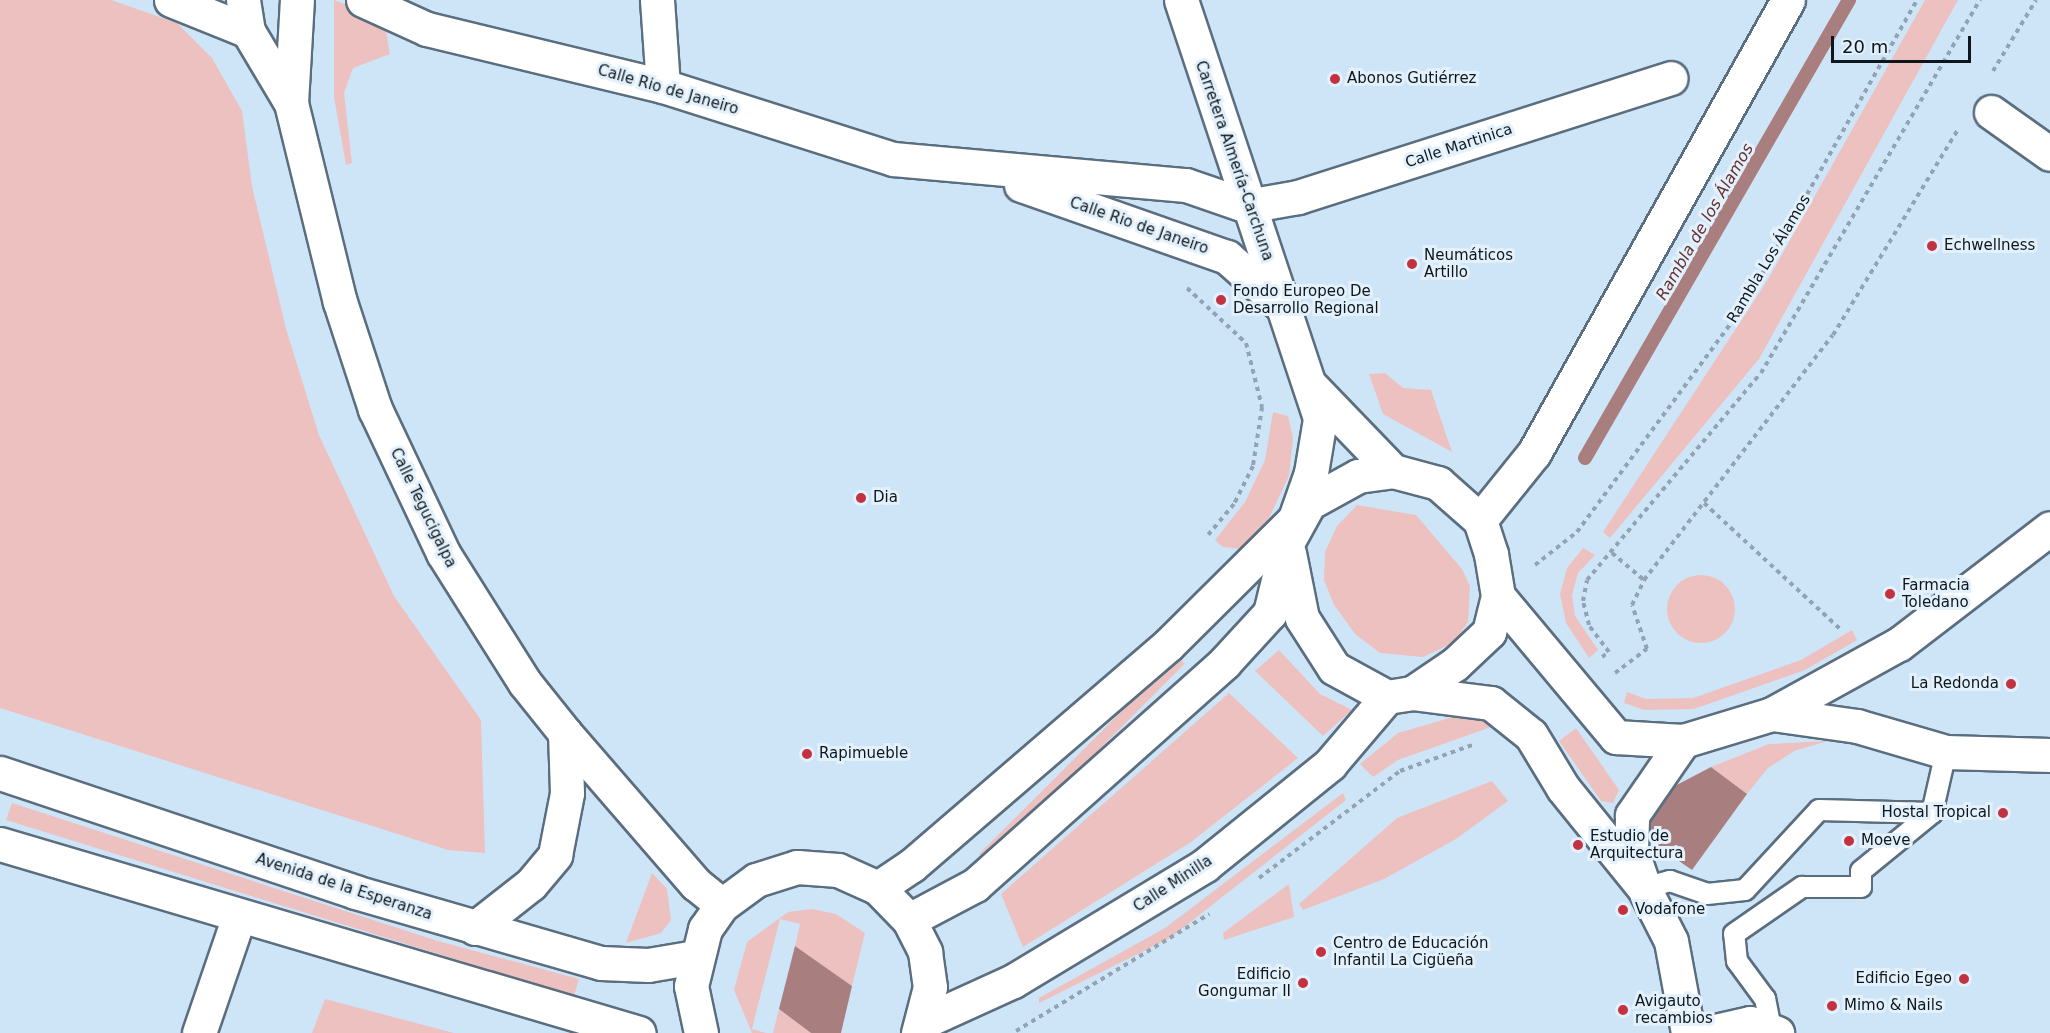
<!DOCTYPE html>
<html>
<head>
<meta charset="utf-8">
<style>
	body { margin:0 }
	#map { position:relative; width:2050px; height:1033px; overflow:hidden; background:#cee5f8; font-family:"DejaVu Sans",sans-serif }
	div>[style] { position:absolute }
	[style*='--x'] { left:calc(var(--x)*1px); top:calc(var(--y)*1px); width:calc(var(--w)*1px); rotate:calc(var(--a)*1deg) }
	.green>* { inset:0; background:#edc1c0; transform-origin:0 0 }
	.round { border-radius:50% }
	.water>* { inset:0; background:#a87f7e }
	.stream>* { height:14px; margin:-7px; padding:0 7px; transform-origin:7px; border-radius:7px; background:#a87f7e }
	.path>* { height:4px; margin-top:-2px; transform-origin:0; background:repeating-linear-gradient(90deg,#92a4b3 0 4.5px,transparent 0 9px) }
	.roads { filter:drop-shadow(2px 0 #5a6e7f) drop-shadow(-2px 0 #5a6e7f) drop-shadow(0 2px #5a6e7f) drop-shadow(0 -2px #5a6e7f) }
	.service>* { height:20px; margin:-10px; padding:0 10px; transform-origin:10px; border-radius:10px; background:#fff }
	.minor>* { height:33px; margin:-16.5px; padding:0 16.5px; transform-origin:16.5px; border-radius:16.5px; background:#fff }
	.tertiary>* { height:33px; margin:-16.5px; padding:0 16.5px; transform-origin:16.5px; border-radius:16.5px; background:#fff }
	.secondary>* { height:33px; margin:-16.5px; padding:0 16.5px; transform-origin:16.5px; border-radius:16.5px; background:#fff }
	.dots>* { width:16px; height:16px; translate:-50% -50%; box-sizing:border-box; border:3px solid #e3f1fc; border-radius:50% }
	span { translate:-50% -50%; white-space:nowrap; text-align:center; line-height:1.15; -webkit-text-stroke:6px #e3f1fc; paint-order:stroke }
	.poi-label { font-size:15px; color:#0e161c }
	.left { translate:0 -50%; text-align:left }
	.right { translate:-100% -50%; text-align:right }
	.street-label { font-size:15px; color:#0e161c }
	.water-label { font-size:16px; color:#672f30; font-style:italic }
	.scale { position:absolute; left:1831px; top:36px; width:140px; height:27px; box-sizing:border-box; border:3px solid #0e161c; border-top:0; padding-left:8px; font-size:18px; line-height:21px; white-space:nowrap; color:#0e161c; -webkit-text-stroke:4px #e3f1fc; paint-order:stroke }
</style>
</head>
<body>
<div id="map">
	<div class="green">
		<i style="clip-path:polygon(0 0,111px 0,177px 23px,212px 58px,242px 111px,252px 186px,286px 329px,319px 435px,394px 596px,481px 720px,485px 853px,448px 850px,0 708px)"></i>
		<i style="clip-path:polygon(334px 0,384px 19px,390px 54px,353px 68px,344px 93px,352px 163px,346px 165px,334px 97px)"></i>
		<i style="clip-path:polygon(1925px 0,1958px 0,1759px 359px,1610px 538px,1603px 532px,1767px 281px)"></i>
		<i style="clip-path:polygon(1385px 373px,1403px 388px,1431px 390px,1452px 452px,1383px 414px,1369px 374px)"></i>
		<i style="clip-path:polygon(1273px 412px,1288px 416px,1293px 438px,1289px 476px,1269px 518px,1241px 549px,1223px 547px,1215px 540px,1245px 502px,1265px 460px)"></i>
		<i style="clip-path:polygon(1357px 505px,1416px 515px,1462px 569px,1470px 586px,1468px 622px,1453px 643px,1423px 657px,1380px 653px,1355px 634px,1334px 605px,1324px 580px,1325px 552px,1337px 526px)"></i>
		<i style="clip-path:polygon(1583px 548px,1595px 555px,1578px 573px,1572px 595px,1575px 616px,1598px 650px,1589px 658px,1566px 623px,1560px 594px,1567px 568px)"></i>
		<i class="round" style="left:1667px;top:575px;width:68px;height:68px"></i>
		<i style="clip-path:polygon(1852px 630px,1857px 640px,1805px 670px,1694px 709px,1644px 710px,1624px 703px,1627px 692px,1646px 699px,1693px 698px,1801px 660px)"></i>
		<i style="clip-path:polygon(1279px 650px,1320px 694px,1352px 710px,1323px 736px,1255px 671px)"></i>
		<i style="left:1177px;top:656px;width:11px;height:280px;rotate:45deg"></i>
		<i style="clip-path:polygon(1229px 693px,1298px 758px,1191px 842px,1023px 947px,1001px 894px)"></i>
		<i style="clip-path:polygon(1477px 710px,1496px 715px,1491px 727px,1398px 760px,1373px 777px,1360px 764px,1398px 733px)"></i>
		<i style="clip-path:polygon(1576px 728px,1619px 790px,1613px 803px,1601px 801px,1559px 741px)"></i>
		<i style="clip-path:polygon(1828px 741px,1794px 751px,1768px 768px,1747px 794px,1711px 767px,1769px 744px)"></i>
		<i style="clip-path:polygon(1492px 781px,1508px 801px,1456px 839px,1384px 879px,1303px 910px,1299px 904px,1397px 818px)"></i>
		<i style="clip-path:polygon(1343px 793px,1346px 800px,1170px 938px,1039px 1003px,1039px 998px,1165px 928px)"></i>
		<i style="clip-path:polygon(12px 803px,438px 941px,579px 979px,574px 996px,6px 820px)"></i>
		<i style="clip-path:polygon(652px 873px,667px 889px,671px 920px,661px 933px,626px 943px)"></i>
		<i style="clip-path:polygon(1289px 884px,1294px 917px,1224px 940px,1223px 933px)"></i>
		<i style="clip-path:polygon(812px 909px,836px 914px,865px 933px,852px 986px,795px 946px,800px 924px,780px 919px,752px 1029px,766px 1033px,752px 1033px,734px 990px,747px 942px,788px 912px)"></i>
		<i style="clip-path:polygon(325px 999px,454px 1033px,312px 1033px)"></i>
		<i style="clip-path:polygon(779px 1009px,811px 1033px,773px 1033px)"></i>
	</div>
	<div class="water">
		<i style="clip-path:polygon(1711px 767px,1747px 794px,1692px 870px,1649px 840px,1651px 821px,1671px 788px)"></i>
		<i style="clip-path:polygon(795px 946px,852px 986px,841px 1033px,811px 1033px,779px 1009px)"></i>
	</div>
	<div class="stream">
		<i style="--x:1585;--y:458;--w:529;--a:-60.04"></i>
	</div>
	<div class="path">
		<i style="--x:1993;--y:71;--w:83;--a:-58.8"></i>
		<i style="--x:1187;--y:288;--w:81;--a:43"></i>
		<i style="--x:1246;--y:343;--w:66;--a:76"></i>
		<i style="--x:1262;--y:407;--w:60;--a:98.7"></i>
		<i style="--x:1253;--y:466;--w:42;--a:116.6"></i>
		<i style="--x:1234;--y:504;--w:40;--a:130"></i>
		<i style="--x:1704;--y:503;--w:187;--a:42.8"></i>
		<i style="--x:1612;--y:553;--w:42;--a:40.2"></i>
		<i style="--x:1535;--y:565;--w:53;--a:-38.2"></i>
		<i style="--x:1577;--y:532;--w:283;--a:-53.6"></i>
		<i style="--x:1745;--y:304;--w:349;--a:-60.5"></i>
		<i style="--x:1602;--y:657;--w:9;--a:-36"></i>
		<i style="--x:1609;--y:652;--w:34;--a:-127"></i>
		<i style="--x:1589;--y:625;--w:25;--a:-104"></i>
		<i style="--x:1583;--y:601;--w:21;--a:-79"></i>
		<i style="--x:1587;--y:580;--w:270;--a:-50"></i>
		<i style="--x:1761;--y:373;--w:433;--a:-59.6"></i>
		<i style="--x:1615;--y:673;--w:40;--a:-37"></i>
		<i style="--x:1647;--y:649;--w:46;--a:-108.8"></i>
		<i style="--x:1632;--y:605;--w:28;--a:-64"></i>
		<i style="--x:1644;--y:580;--w:309;--a:-52.4"></i>
		<i style="--x:1833;--y:335;--w:239;--a:-58.7"></i>
		<i style="--x:1259;--y:878;--w:177;--a:-37.2"></i>
		<i style="--x:1400;--y:771;--w:80;--a:-19.8"></i>
		<i style="--x:1016;--y:1031;--w:226;--a:-31.2"></i>
	</div>
	<div class="roads">
		<div class="service">
			<i style="--x:1644;--y:888;--w:27;--a:-15"></i>
			<i style="--x:1670;--y:881;--w:39;--a:19"></i>
			<i style="--x:1707;--y:894;--w:38;--a:-6"></i>
			<i style="--x:1745;--y:890;--w:109;--a:-47.2"></i>
			<i style="--x:1819;--y:810;--w:113;--a:1.5"></i>
			<i style="--x:1771;--y:1029;--w:31;--a:-101"></i>
			<i style="--x:1765;--y:999;--w:47;--a:-126.4"></i>
			<i style="--x:1737;--y:961;--w:27;--a:-96"></i>
			<i style="--x:1734;--y:934;--w:83;--a:-34.7"></i>
			<i style="--x:1802;--y:887;--w:59;--a:0"></i>
			<i style="--x:1861;--y:887;--w:16;--a:-90"></i>
			<i style="--x:1861;--y:871;--w:92;--a:-39.2"></i>
			<i style="--x:1932;--y:813;--w:63;--a:-77.1"></i>
		</div>
		<div class="minor">
			<i style="--x:171;--y:0;--w:83;--a:21.9"></i>
			<i style="--x:363;--y:0;--w:70;--a:24.4"></i>
			<i style="--x:427;--y:29;--w:243;--a:13.6"></i>
			<i style="--x:663;--y:86;--w:241;--a:17.6"></i>
			<i style="--x:893;--y:159;--w:294;--a:5.1"></i>
			<i style="--x:1186;--y:185;--w:65;--a:19"></i>
			<i style="--x:1247;--y:206;--w:52;--a:-10"></i>
			<i style="--x:1298;--y:197;--w:391;--a:-17.7"></i>
			<i style="--x:657;--y:0;--w:86;--a:86"></i>
			<i style="--x:1181;--y:0;--w:441;--a:71.6"></i>
			<i style="--x:1320;--y:419;--w:55;--a:99.5"></i>
			<i style="--x:1311;--y:473;--w:57;--a:109.4"></i>
			<i style="--x:1991;--y:112;--w:72;--a:35.4"></i>
			<i style="--x:1021;--y:185;--w:218;--a:19.3"></i>
			<i style="--x:1227;--y:257;--w:72;--a:41.6"></i>
			<i style="--x:1313;--y:388;--w:115;--a:46.1"></i>
			<i style="--x:1480;--y:520;--w:86;--a:-51.1"></i>
			<i style="--x:1534;--y:453;--w:519;--a:-60.72"></i>
			<i style="--x:1772;--y:714;--w:86;--a:8"></i>
			<i style="--x:1857;--y:726;--w:93;--a:16.3"></i>
			<i style="--x:1946;--y:752;--w:104;--a:1.7"></i>
			<i style="--x:878;--y:888;--w:40;--a:-34"></i>
			<i style="--x:911;--y:866;--w:339;--a:-40.7"></i>
			<i style="--x:1168;--y:645;--w:179;--a:-44.8"></i>
			<i style="--x:199;--y:1033;--w:124;--a:-71.1"></i>
		</div>
		<div class="tertiary">
			<i style="--x:243;--y:0;--w:31;--a:81"></i>
			<i style="--x:248;--y:31;--w:84;--a:59.2"></i>
			<i style="--x:291;--y:103;--w:205;--a:76.2"></i>
			<i style="--x:340;--y:302;--w:113;--a:71.9"></i>
			<i style="--x:375;--y:409;--w:159;--a:64.7"></i>
			<i style="--x:443;--y:553;--w:154;--a:57.8"></i>
			<i style="--x:525;--y:683;--w:64;--a:51.3"></i>
			<i style="--x:565;--y:733;--w:200;--a:49.1"></i>
			<i style="--x:696;--y:884;--w:33;--a:39"></i>
			<i style="--x:291;--y:103;--w:103;--a:-86.7"></i>
			<i style="--x:475;--y:928;--w:71;--a:-38.2"></i>
			<i style="--x:531;--y:884;--w:38;--a:-50"></i>
			<i style="--x:555;--y:855;--w:63;--a:-79"></i>
			<i style="--x:567;--y:793;--w:60;--a:-91.9"></i>
		</div>
		<div class="secondary">
			<i style="--x:1289;--y:553;--w:66;--a:78.7"></i>
			<i style="--x:1302;--y:618;--w:59;--a:57.4"></i>
			<i style="--x:1334;--y:668;--w:60;--a:28.7"></i>
			<i style="--x:1387;--y:697;--w:25;--a:-9"></i>
			<i style="--x:1412;--y:693;--w:80;--a:7.2"></i>
			<i style="--x:1491;--y:703;--w:51;--a:38.7"></i>
			<i style="--x:1531;--y:735;--w:62;--a:58.9"></i>
			<i style="--x:1563;--y:788;--w:129;--a:51"></i>
			<i style="--x:1644;--y:888;--w:59;--a:63"></i>
			<i style="--x:1671;--y:941;--w:94;--a:79.5"></i>
			<i style="--x:1498;--y:596;--w:184;--a:50.1"></i>
			<i style="--x:1616;--y:737;--w:67;--a:3.4"></i>
			<i style="--x:1683;--y:741;--w:93;--a:-16.9"></i>
			<i style="--x:1772;--y:714;--w:145;--a:-28.9"></i>
			<i style="--x:1899;--y:644;--w:190;--a:-37.5"></i>
			<i style="--x:0;--y:773;--w:374;--a:18.5"></i>
			<i style="--x:355;--y:892;--w:256;--a:16.1"></i>
			<i style="--x:601;--y:963;--w:47;--a:2.4"></i>
			<i style="--x:648;--y:965;--w:48;--a:-9.7"></i>
			<i style="--x:0;--y:844;--w:666;--a:16.48"></i>
			<i style="--x:1641;--y:878;--w:31;--a:-109"></i>
			<i style="--x:1631;--y:849;--w:34;--a:-88"></i>
			<i style="--x:1632;--y:815;--w:90;--a:-55.4"></i>
			<i style="--x:909;--y:920;--w:75;--a:-27.9"></i>
			<i style="--x:975;--y:885;--w:334;--a:-41.7"></i>
			<i style="--x:1224;--y:663;--w:68;--a:-47.4"></i>
			<i style="--x:1270;--y:613;--w:72;--a:-76.3"></i>
			<i style="--x:1287;--y:543;--w:46;--a:-61.2"></i>
			<i style="--x:1309;--y:503;--w:56;--a:-28.9"></i>
			<i style="--x:1358;--y:476;--w:35;--a:-8"></i>
			<i style="--x:1393;--y:471;--w:47;--a:14.9"></i>
			<i style="--x:1438;--y:483;--w:56;--a:41.4"></i>
			<i style="--x:1480;--y:520;--w:36;--a:72"></i>
			<i style="--x:1491;--y:554;--w:43;--a:80.5"></i>
			<i style="--x:1498;--y:596;--w:37;--a:104"></i>
			<i style="--x:1489;--y:632;--w:47;--a:136.7"></i>
			<i style="--x:1455;--y:664;--w:52;--a:146"></i>
			<i style="--x:923;--y:1022;--w:99;--a:-24.5"></i>
			<i style="--x:1013;--y:981;--w:224;--a:-31.1"></i>
			<i style="--x:1205;--y:865;--w:161;--a:-38.9"></i>
			<i style="--x:1330;--y:764;--w:88;--a:-49.6"></i>
			<i style="--x:701;--y:1033;--w:48;--a:-102"></i>
			<i style="--x:691;--y:986;--w:59;--a:-76.2"></i>
			<i style="--x:705;--y:929;--w:29;--a:-55"></i>
			<i style="--x:722;--y:905;--w:42;--a:-36.3"></i>
			<i style="--x:756;--y:880;--w:43;--a:-17.6"></i>
			<i style="--x:797;--y:867;--w:41;--a:4.2"></i>
			<i style="--x:838;--y:870;--w:44;--a:24.2"></i>
			<i style="--x:878;--y:888;--w:45;--a:45.9"></i>
			<i style="--x:909;--y:920;--w:36;--a:63"></i>
			<i style="--x:925;--y:952;--w:35;--a:82"></i>
			<i style="--x:930;--y:987;--w:48;--a:104.6"></i>
			<i style="--x:1706;--y:1033;--w:45;--a:-12.8"></i>
			<i style="--x:1750;--y:1023;--w:29;--a:20"></i>
		</div>
	</div>
	<div class="dots">
		<i style="left:1335px;top:79px;background:#c23241"></i>
		<i style="left:1932px;top:246px;background:#c23241"></i>
		<i style="left:1412px;top:264px;background:#c23241"></i>
		<i style="left:1221px;top:300px;background:#c23241"></i>
		<i style="left:861px;top:498px;background:#c23241"></i>
		<i style="left:1890px;top:594px;background:#c23241"></i>
		<i style="left:2011px;top:684px;background:#c23241"></i>
		<i style="left:807px;top:754px;background:#c23241"></i>
		<i style="left:2003px;top:813px;background:#c23241"></i>
		<i style="left:1849px;top:841px;background:#c23241"></i>
		<i style="left:1578px;top:845px;background:#c23241"></i>
		<i style="left:1623px;top:910px;background:#c23241"></i>
		<i style="left:1321px;top:952px;background:#c23241"></i>
		<i style="left:1964px;top:979px;background:#c23241"></i>
		<i style="left:1303px;top:983px;background:#c23241"></i>
		<i style="left:1832px;top:1006px;background:#c23241"></i>
		<i style="left:1623px;top:1010px;background:#c23241"></i>
	</div>
	<div class="poi-label">
		<span class="left" style="left:1347px;top:79px">Abonos Gutiérrez</span>
		<span class="left" style="left:1944px;top:246px">Echwellness</span>
		<span class="left" style="left:1424px;top:264px">Neumáticos<br>Artillo</span>
		<span class="left" style="left:1233px;top:300px">Fondo Europeo De<br>Desarrollo Regional</span>
		<span class="left" style="left:873px;top:498px">Dia</span>
		<span class="left" style="left:1902px;top:594px">Farmacia<br>Toledano</span>
		<span class="right" style="left:1999px;top:684px">La Redonda</span>
		<span class="left" style="left:819px;top:754px">Rapimueble</span>
		<span class="right" style="left:1991px;top:813px">Hostal Tropical</span>
		<span class="left" style="left:1590px;top:845px">Estudio de<br>Arquitectura</span>
		<span class="left" style="left:1861px;top:841px">Moeve</span>
		<span class="left" style="left:1635px;top:910px">Vodafone</span>
		<span class="left" style="left:1333px;top:952px">Centro de Educación<br>Infantil La Cigüeña</span>
		<span class="right" style="left:1291px;top:983px">Edificio<br>Gongumar II</span>
		<span class="right" style="left:1952px;top:979px">Edificio Egeo</span>
		<span class="left" style="left:1635px;top:1010px">Avigauto<br>recambios</span>
		<span class="left" style="left:1844px;top:1006px">Mimo &amp; Nails</span>
	</div>
	<div class="street-label">
		<span style="left:668px;top:90px;rotate:16deg">Calle Rio de Janeiro</span>
		<span style="left:1459px;top:146px;rotate:-18deg">Calle Martinica</span>
		<span style="left:1234px;top:161px;rotate:71deg">Carretera Almería-Carchuna</span>
		<span style="left:1139px;top:226px;rotate:19deg">Calle Rio de Janeiro</span>
		<span style="left:1769px;top:259px;rotate:-59deg">Rambla Los Álamos</span>
		<span style="left:423px;top:508px;rotate:64deg">Calle Tegucigalpa</span>
		<span style="left:1173px;top:884px;rotate:-33deg">Calle Minilla</span>
		<span style="left:344px;top:887px;rotate:18deg">Avenida de la Esperanza</span>
	</div>
	<div class="water-label">
		<span style="left:1705px;top:222px;rotate:-60deg">Rambla de los Álamos</span>
	</div>
	<div class="scale">20 m</div>
</div>
</body>
</html>
